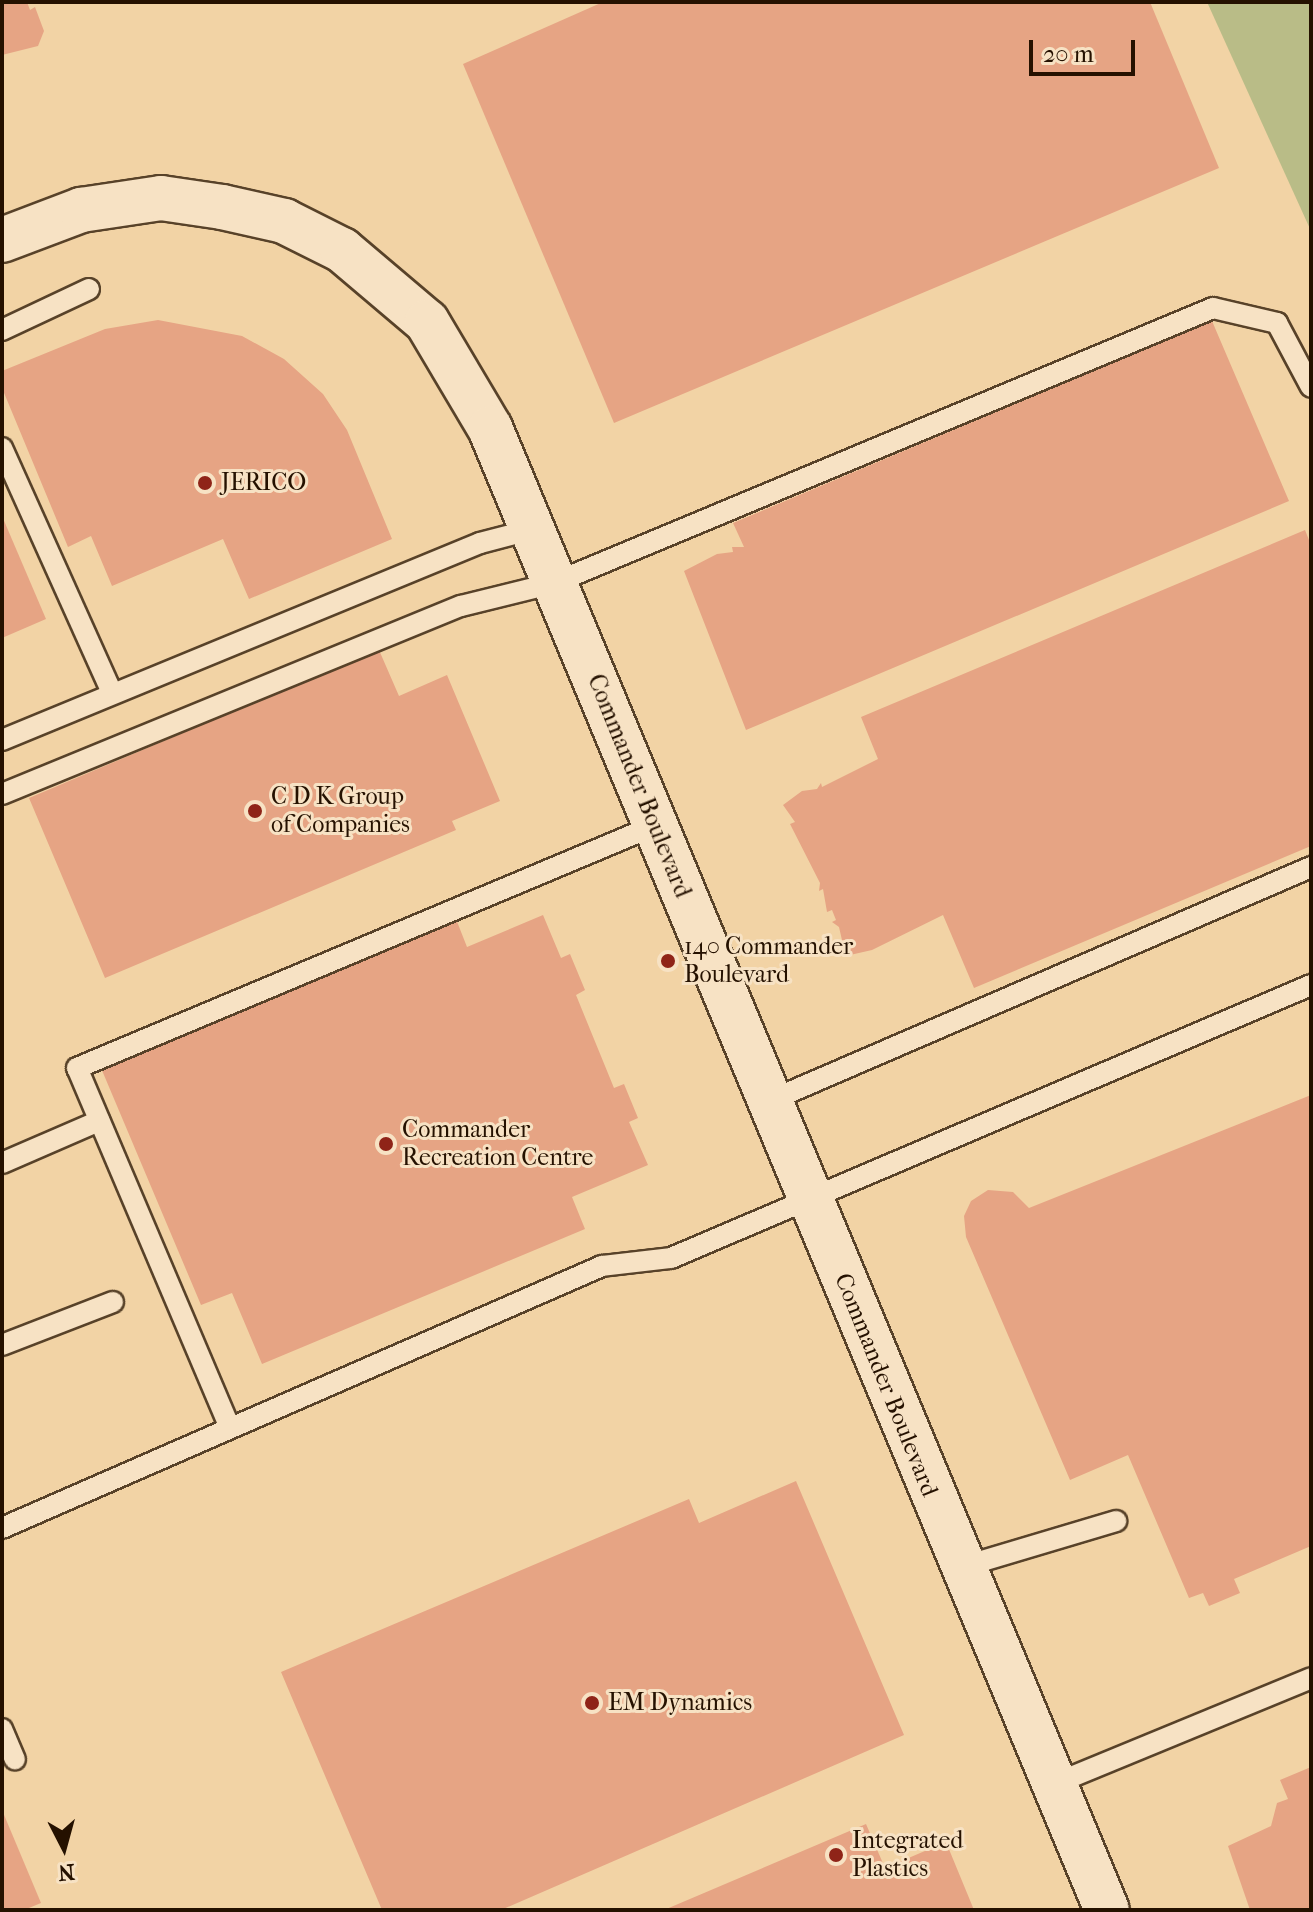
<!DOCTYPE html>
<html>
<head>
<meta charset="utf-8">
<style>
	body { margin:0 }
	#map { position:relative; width:1313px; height:1912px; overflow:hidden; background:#f2d3a5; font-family:"IM FELL French Canon",serif }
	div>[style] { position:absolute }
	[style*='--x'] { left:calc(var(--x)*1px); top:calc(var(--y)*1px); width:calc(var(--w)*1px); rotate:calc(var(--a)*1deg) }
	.green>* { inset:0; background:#b9bc87 }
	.building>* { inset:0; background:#e6a484 }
	.roads { filter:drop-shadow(2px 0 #584229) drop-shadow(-2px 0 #584229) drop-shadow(0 2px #584229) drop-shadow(0 -2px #584229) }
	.service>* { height:20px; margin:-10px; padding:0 10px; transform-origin:10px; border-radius:10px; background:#f7e2c4 }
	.tertiary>* { height:44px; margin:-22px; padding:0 22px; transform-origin:22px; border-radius:22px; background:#f7e2c4 }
	.dots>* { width:22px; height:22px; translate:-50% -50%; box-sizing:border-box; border:4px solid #f7e2c4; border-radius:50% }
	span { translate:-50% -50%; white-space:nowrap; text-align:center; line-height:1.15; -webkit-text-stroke:6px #f7e2c4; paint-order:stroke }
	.poi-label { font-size:24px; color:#251100 }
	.left { translate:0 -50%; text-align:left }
	.street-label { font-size:24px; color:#251100 }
	.frame { position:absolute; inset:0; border:4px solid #251100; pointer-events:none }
	.north { position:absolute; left:24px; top:1808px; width:80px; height:80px; -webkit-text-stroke:6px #f7e2c4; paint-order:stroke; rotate:174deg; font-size:22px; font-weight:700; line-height:32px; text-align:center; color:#251100 }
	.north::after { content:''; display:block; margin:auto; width:28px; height:36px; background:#251100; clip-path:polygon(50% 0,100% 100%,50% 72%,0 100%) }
	.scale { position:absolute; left:1029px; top:40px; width:106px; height:36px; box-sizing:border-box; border:4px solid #251100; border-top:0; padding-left:10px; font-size:24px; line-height:28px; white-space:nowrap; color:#251100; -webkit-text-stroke:6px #f7e2c4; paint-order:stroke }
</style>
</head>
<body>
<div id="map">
	<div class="green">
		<i style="clip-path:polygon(1207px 2px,1311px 2px,1311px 231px)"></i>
	</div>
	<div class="building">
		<i style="clip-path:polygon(2px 2px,27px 2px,30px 10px,35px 7px,44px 31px,38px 46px,2px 55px)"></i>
		<i style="clip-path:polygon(603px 2px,1150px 2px,1219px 168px,614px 423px,463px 64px)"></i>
		<i style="clip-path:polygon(158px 320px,242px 336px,284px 359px,323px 394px,347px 430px,392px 539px,249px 599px,223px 539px,112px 586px,91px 536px,68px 547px,2px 388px,2px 371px,105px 329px)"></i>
		<i style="clip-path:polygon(1212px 321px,1289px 501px,746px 730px,684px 571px,717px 554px,733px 552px,732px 547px,744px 547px,733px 523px)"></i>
		<i style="clip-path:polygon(2px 516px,46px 619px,2px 638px)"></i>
		<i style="clip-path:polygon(1305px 530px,1311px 545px,1311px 846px,974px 988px,943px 915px,872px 950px,850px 955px,844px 949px,839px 927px,832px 922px,836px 920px,832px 910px,827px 912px,823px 889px,819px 891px,820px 883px,790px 824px,795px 822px,783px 805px,802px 791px,817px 789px,821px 783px,822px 787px,878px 759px,861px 717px)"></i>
		<i style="clip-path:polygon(379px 650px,399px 696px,447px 675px,500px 801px,452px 821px,456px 830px,105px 978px,29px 798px)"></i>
		<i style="clip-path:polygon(543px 915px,561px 958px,570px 954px,585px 990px,576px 995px,614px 1088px,624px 1084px,638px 1118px,629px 1122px,648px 1165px,572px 1197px,585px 1229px,262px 1364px,232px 1293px,201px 1305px,101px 1068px,456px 919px,467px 947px)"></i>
		<i style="clip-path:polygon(1311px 1095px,1311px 1546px,1234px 1579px,1240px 1593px,1209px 1606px,1203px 1593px,1189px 1598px,1128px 1455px,1070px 1480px,966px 1237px,964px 1216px,971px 1201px,988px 1190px,1013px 1192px,1029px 1208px)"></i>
		<i style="clip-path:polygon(796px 1481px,904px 1735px,501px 1910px,382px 1910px,281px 1672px,689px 1499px,699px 1523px)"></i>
		<i style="clip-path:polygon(1311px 1767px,1311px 1910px,1250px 1910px,1228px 1846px,1271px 1826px,1277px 1803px,1288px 1799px,1280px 1780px)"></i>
		<i style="clip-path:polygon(2px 1810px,41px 1903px,24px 1910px,2px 1910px)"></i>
		<i style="clip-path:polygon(866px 1824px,885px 1868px,946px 1842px,974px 1910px,664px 1910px)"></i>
	</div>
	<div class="roads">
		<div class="service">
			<i style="--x:2;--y:330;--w:96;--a:-25.2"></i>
			<i style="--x:2;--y:448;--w:266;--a:65.8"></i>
			<i style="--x:2;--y:740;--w:517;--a:-22.4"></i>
			<i style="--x:480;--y:543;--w:52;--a:-14.6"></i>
			<i style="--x:2;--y:794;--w:496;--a:-22.3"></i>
			<i style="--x:461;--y:606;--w:96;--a:-13.9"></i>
			<i style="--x:554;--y:583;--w:714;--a:-22.65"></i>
			<i style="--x:1213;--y:308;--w:66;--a:13.2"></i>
			<i style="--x:1277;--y:323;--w:72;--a:62"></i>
			<i style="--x:767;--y:1102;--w:593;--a:-23.36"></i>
			<i style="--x:2;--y:1163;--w:106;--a:-23.4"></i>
			<i style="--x:2;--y:1345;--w:119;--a:-21.2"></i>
			<i style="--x:230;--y:1428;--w:391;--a:-113"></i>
			<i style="--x:77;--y:1068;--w:628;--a:-22.77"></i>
			<i style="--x:2;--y:1528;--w:655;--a:-23.59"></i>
			<i style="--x:602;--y:1266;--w:69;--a:-6.6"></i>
			<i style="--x:671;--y:1258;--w:696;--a:-23.1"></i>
			<i style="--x:962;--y:1567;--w:161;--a:-16.6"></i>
			<i style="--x:2;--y:1729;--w:33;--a:67"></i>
			<i style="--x:1052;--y:1785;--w:280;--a:-22.4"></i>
		</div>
		<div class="tertiary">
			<i style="--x:2;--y:240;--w:85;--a:-20.8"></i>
			<i style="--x:81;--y:210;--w:81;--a:-8.5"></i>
			<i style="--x:161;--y:198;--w:62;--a:8.4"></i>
			<i style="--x:222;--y:207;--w:64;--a:12.7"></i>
			<i style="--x:284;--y:221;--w:65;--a:26.6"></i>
			<i style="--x:342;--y:250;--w:111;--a:40.3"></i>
			<i style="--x:427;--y:322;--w:123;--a:59.3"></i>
			<i style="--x:490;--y:428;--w:1605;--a:67.4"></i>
		</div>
	</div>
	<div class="dots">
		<i style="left:205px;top:483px;background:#8f2418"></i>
		<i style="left:255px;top:811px;background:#8f2418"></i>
		<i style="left:668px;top:961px;background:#8f2418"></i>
		<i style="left:386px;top:1144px;background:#8f2418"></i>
		<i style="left:592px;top:1703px;background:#8f2418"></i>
		<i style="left:836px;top:1855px;background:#8f2418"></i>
	</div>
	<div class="poi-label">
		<span class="left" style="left:221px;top:483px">JERICO</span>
		<span class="left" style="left:271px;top:811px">C D K Group<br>of Companies</span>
		<span class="left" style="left:684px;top:961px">140 Commander<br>Boulevard</span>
		<span class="left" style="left:402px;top:1144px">Commander<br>Recreation Centre</span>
		<span class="left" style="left:608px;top:1703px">EM Dynamics</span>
		<span class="left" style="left:852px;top:1855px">Integrated<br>Plastics</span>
	</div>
	<div class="street-label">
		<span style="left:639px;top:786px;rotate:68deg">Commander Boulevard</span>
		<span style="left:886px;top:1385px;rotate:68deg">Commander Boulevard</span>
	</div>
	<div class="frame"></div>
	<div class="north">N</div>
	<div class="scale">20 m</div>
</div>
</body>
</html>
